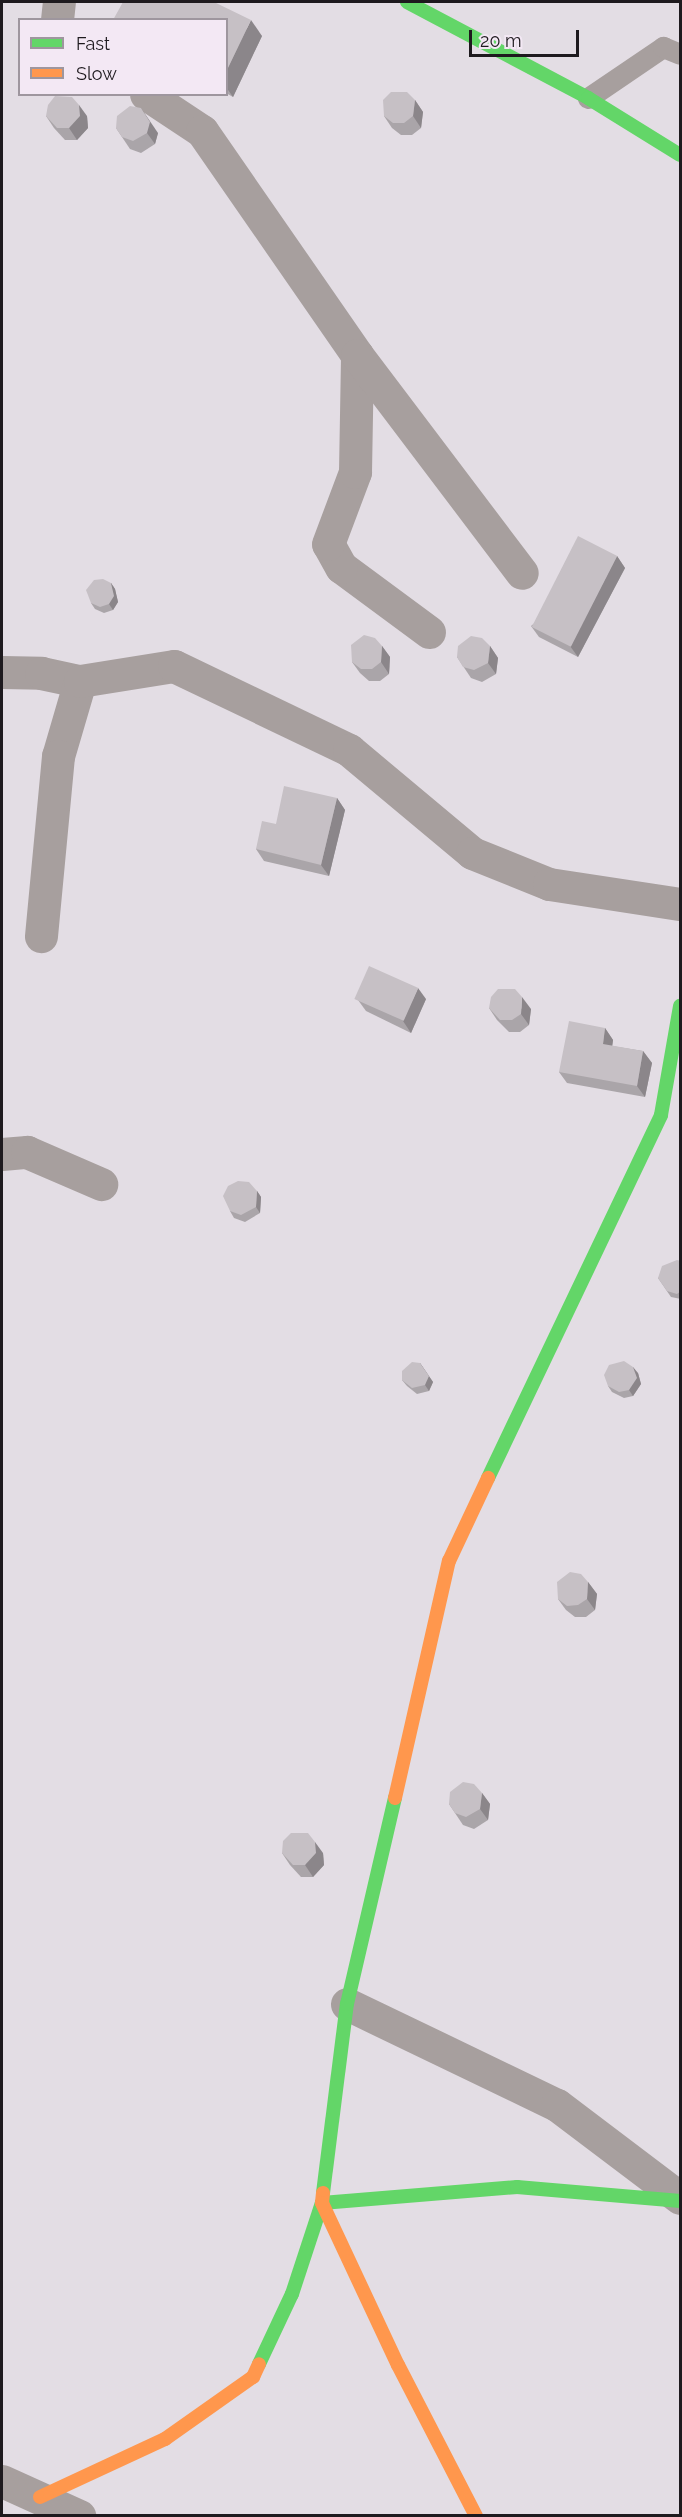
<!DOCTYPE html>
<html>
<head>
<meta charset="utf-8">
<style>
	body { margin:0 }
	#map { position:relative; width:682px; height:2517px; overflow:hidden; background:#e3dde4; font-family:Raleway,sans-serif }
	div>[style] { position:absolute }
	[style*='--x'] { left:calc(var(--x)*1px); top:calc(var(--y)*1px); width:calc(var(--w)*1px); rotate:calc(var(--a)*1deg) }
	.lane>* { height:21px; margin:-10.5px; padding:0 10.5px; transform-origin:10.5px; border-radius:10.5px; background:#a79f9e }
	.street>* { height:33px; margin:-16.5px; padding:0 16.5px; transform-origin:16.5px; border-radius:16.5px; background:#a79f9e }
	.fast>* { height:14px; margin:-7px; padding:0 7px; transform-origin:7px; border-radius:7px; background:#63d668 }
	.slow>* { height:14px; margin:-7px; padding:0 7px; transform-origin:7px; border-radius:7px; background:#ff974d }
	.wall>* { inset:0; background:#aaa5a9 }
	.shaded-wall>* { inset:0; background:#8b868a }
	.building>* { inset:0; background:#c6c0c5; transform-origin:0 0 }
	span { translate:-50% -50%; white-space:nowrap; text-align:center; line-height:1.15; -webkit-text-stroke:4.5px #f3e8f4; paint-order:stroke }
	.frame { position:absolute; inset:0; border:3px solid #1e1a1e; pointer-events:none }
	.legend { position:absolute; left:18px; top:18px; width:210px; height:78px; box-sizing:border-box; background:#f3e8f4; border:2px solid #9e969e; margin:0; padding:8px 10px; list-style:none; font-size:18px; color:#1e1a1e }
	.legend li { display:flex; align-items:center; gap:12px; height:30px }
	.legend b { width:30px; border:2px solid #9e969e }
	.scale { position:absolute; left:469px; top:30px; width:110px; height:27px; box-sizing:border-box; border:3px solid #1e1a1e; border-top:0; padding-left:8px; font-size:18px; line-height:21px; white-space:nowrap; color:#1e1a1e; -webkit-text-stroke:4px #f3e8f4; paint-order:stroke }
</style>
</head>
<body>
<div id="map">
	<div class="lane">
		<i style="--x:588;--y:98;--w:91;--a:-34.2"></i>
		<i style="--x:663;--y:47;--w:18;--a:22"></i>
	</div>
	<div class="street">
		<i style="--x:57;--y:20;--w:18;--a:-84"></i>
		<i style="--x:146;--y:94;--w:67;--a:33.5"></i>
		<i style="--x:202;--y:131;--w:272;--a:55.3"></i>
		<i style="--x:429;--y:632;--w:109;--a:-143.5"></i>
		<i style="--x:341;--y:567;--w:26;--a:-119"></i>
		<i style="--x:328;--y:544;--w:77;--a:-69.4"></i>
		<i style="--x:355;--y:472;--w:117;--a:-89"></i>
		<i style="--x:357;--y:355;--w:273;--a:52.9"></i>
		<i style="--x:2;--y:672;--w:39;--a:1"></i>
		<i style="--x:41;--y:673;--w:40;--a:12"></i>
		<i style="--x:80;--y:681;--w:78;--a:106.3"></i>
		<i style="--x:58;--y:756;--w:181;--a:95.4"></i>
		<i style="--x:80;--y:681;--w:95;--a:-9.1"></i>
		<i style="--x:174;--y:666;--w:194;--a:25.6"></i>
		<i style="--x:349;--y:750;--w:160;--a:39.9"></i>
		<i style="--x:472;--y:853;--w:83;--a:21.9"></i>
		<i style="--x:549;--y:884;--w:133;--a:8.7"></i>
		<i style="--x:2;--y:1154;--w:25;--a:-5"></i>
		<i style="--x:27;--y:1152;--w:81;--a:23.4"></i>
		<i style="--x:347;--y:2004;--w:233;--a:25.7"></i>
		<i style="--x:557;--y:2105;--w:154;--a:37.1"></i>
		<i style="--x:2;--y:2481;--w:85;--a:24.4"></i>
	</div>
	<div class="fast">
		<i style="--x:407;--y:2;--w:205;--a:27.9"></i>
		<i style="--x:588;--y:98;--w:108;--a:31.8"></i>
		<i style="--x:488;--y:1478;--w:402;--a:-64.5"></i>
		<i style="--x:661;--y:1115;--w:111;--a:-80.1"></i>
		<i style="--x:323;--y:2193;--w:191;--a:-82.8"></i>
		<i style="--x:347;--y:2004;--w:212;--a:-76.9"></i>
		<i style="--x:259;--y:2364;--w:77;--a:-64.8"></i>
		<i style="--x:292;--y:2294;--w:96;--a:-71.8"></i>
		<i style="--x:322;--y:2203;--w:196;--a:-4.7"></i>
		<i style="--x:517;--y:2187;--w:164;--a:4.9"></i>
	</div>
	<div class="slow">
		<i style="--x:395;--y:1798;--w:243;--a:-77.2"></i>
		<i style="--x:449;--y:1561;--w:92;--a:-64.8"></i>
		<i style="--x:323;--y:2193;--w:10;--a:96"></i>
		<i style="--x:322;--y:2203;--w:179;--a:64.9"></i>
		<i style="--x:398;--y:2365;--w:170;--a:62.7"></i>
		<i style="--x:40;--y:2497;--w:138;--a:-24.9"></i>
		<i style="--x:165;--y:2439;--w:108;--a:-35.2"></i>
		<i style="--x:253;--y:2377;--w:14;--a:-65"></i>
	</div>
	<div class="wall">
		<i style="clip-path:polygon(226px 20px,262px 36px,233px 97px,226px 93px)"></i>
		<i style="clip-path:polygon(415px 100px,423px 112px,421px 128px,412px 135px,401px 135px,392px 128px,384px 116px)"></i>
		<i style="clip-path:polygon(46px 116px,87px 116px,88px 128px,77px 140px,65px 140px,54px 128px)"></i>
		<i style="clip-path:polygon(116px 128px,158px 133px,155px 144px,141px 153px,130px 149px)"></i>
		<i style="clip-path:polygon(617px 556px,625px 568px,578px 657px,539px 637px,531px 626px)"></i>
		<i style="clip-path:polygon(111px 583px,115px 589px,118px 602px,113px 610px,104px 613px,95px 609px,91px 603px)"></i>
		<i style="clip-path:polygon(382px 646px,390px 657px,389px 674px,380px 681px,369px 681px,360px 673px,352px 662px)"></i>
		<i style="clip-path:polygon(490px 646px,498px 658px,496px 674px,482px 682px,471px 678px,457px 657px)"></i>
		<i style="clip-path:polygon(337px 798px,345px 810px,329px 876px,264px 861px,256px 849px,276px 824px)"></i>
		<i style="clip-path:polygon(426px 999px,411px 1033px,366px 1011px,358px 1000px)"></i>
		<i style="clip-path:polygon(489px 1008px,531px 1009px,529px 1025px,520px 1032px,509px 1032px,497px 1020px)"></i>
		<i style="clip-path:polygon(605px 1028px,613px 1040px,612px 1046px,643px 1051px,652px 1063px,645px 1097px,567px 1083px,559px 1072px)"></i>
		<i style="clip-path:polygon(257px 1191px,261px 1197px,260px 1213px,245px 1222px,234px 1218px,230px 1211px)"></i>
		<i style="clip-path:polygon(681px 1261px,681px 1299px,671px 1297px,658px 1278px)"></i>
		<i style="clip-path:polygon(420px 1363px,433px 1382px,429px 1391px,417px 1394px,407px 1386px,402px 1380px)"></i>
		<i style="clip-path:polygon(638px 1373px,641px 1384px,633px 1396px,624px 1398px,612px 1392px,608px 1386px)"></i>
		<i style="clip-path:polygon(588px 1582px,597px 1594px,595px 1610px,586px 1617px,575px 1617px,566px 1610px,558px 1599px)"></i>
		<i style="clip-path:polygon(482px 1793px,490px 1804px,488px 1820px,474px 1829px,463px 1825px,449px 1804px)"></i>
		<i style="clip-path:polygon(282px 1853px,323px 1853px,324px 1865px,313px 1877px,301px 1877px,290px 1865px)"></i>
	</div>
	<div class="shaded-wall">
		<i style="clip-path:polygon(251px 20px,262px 36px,233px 97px,226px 87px,226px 72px)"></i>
		<i style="clip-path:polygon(415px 100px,423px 112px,421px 128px,413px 116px)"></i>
		<i style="clip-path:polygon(79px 105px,87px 116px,88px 128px,77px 140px,69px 128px)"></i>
		<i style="clip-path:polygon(141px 108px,158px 133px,155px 144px,147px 133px)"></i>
		<i style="clip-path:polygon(617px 556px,625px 568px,578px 657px,570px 646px)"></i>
		<i style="clip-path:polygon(111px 583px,115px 589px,118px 602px,113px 610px,109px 604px)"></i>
		<i style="clip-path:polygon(382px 646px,390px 657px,389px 674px,381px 662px)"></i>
		<i style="clip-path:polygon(490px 646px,498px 658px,496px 674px,488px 663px)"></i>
		<i style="clip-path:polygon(337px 798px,345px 810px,329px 876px,321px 865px)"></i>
		<i style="clip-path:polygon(418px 988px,426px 999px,411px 1033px,403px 1021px)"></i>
		<i style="clip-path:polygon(522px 997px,531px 1009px,529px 1025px,521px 1014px)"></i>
		<i style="clip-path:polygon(605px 1028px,613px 1040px,611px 1056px,603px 1044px)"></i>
		<i style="clip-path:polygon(643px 1051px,652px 1063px,645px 1097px,637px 1086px)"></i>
		<i style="clip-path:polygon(257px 1191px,261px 1197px,260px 1213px,256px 1207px)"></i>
		<i style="clip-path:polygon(420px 1363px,433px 1382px,429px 1391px,425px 1385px)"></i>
		<i style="clip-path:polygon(633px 1367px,638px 1373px,641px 1384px,633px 1396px,629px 1390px)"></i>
		<i style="clip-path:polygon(588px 1582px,597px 1594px,595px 1610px,587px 1599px)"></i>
		<i style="clip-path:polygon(482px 1793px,490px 1804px,488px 1820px,480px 1809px)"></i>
		<i style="clip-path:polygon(315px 1842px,323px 1853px,324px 1865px,313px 1877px,305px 1865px)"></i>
	</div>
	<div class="building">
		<i style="clip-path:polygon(123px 2px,214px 2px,251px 20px,226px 72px,226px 20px,113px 20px)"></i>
		<i style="clip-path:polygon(391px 92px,407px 92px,415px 100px,413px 116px,404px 123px,393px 123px,384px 116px,383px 100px)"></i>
		<i style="clip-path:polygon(55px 96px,72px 97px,79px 105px,80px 116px,69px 128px,57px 128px,46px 116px,48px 105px)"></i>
		<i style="clip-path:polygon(130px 106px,141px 108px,150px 122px,147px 133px,133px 141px,122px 137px,116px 128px,117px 116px)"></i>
		<i style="left:578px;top:536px;width:44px;height:102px;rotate:27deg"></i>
		<i style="clip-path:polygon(103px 579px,111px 583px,114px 596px,109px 604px,100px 607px,91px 603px,86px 590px,94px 580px)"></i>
		<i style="clip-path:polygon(364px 635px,375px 638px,382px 646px,381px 662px,372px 669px,361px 669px,352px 662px,351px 645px)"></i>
		<i style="clip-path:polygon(471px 636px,482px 638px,490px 646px,488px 663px,474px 670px,463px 667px,457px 657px,458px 646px)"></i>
		<i style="clip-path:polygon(284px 786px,337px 798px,321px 865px,256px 849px,262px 821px,276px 824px)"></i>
		<i style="left:369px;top:966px;width:54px;height:36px;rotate:24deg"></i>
		<i style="clip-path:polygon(498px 989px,515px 989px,522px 997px,521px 1014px,512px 1020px,500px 1020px,489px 1008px,491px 997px)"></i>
		<i style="clip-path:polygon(569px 1021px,605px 1028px,603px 1044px,643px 1051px,637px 1086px,559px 1072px)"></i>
		<i style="clip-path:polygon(238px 1181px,249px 1182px,257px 1191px,256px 1207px,241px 1215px,230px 1211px,223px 1196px,228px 1186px)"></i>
		<i style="clip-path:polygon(677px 1260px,681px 1261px,681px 1291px,677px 1294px,667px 1291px,658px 1278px,662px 1266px)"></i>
		<i style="clip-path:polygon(624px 1361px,633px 1367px,637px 1378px,629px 1390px,619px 1392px,608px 1386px,604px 1375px,609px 1365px)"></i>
		<i style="clip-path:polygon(412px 1362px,420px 1363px,429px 1376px,425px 1385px,412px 1388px,402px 1380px,402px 1371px)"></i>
		<i style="clip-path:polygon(570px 1572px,581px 1574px,588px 1582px,587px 1599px,578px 1605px,567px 1606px,558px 1599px,557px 1582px)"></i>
		<i style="clip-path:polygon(463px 1782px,474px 1784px,482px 1793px,480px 1809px,466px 1817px,455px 1813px,449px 1804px,450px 1792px)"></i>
		<i style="clip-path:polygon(291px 1833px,308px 1833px,315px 1842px,316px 1853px,305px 1865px,293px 1865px,282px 1853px,283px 1841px)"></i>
	</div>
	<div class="frame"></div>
	<ul class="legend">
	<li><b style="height:8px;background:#63d668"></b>Fast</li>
	<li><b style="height:8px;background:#ff974d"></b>Slow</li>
	</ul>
	<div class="scale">20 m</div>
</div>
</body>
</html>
